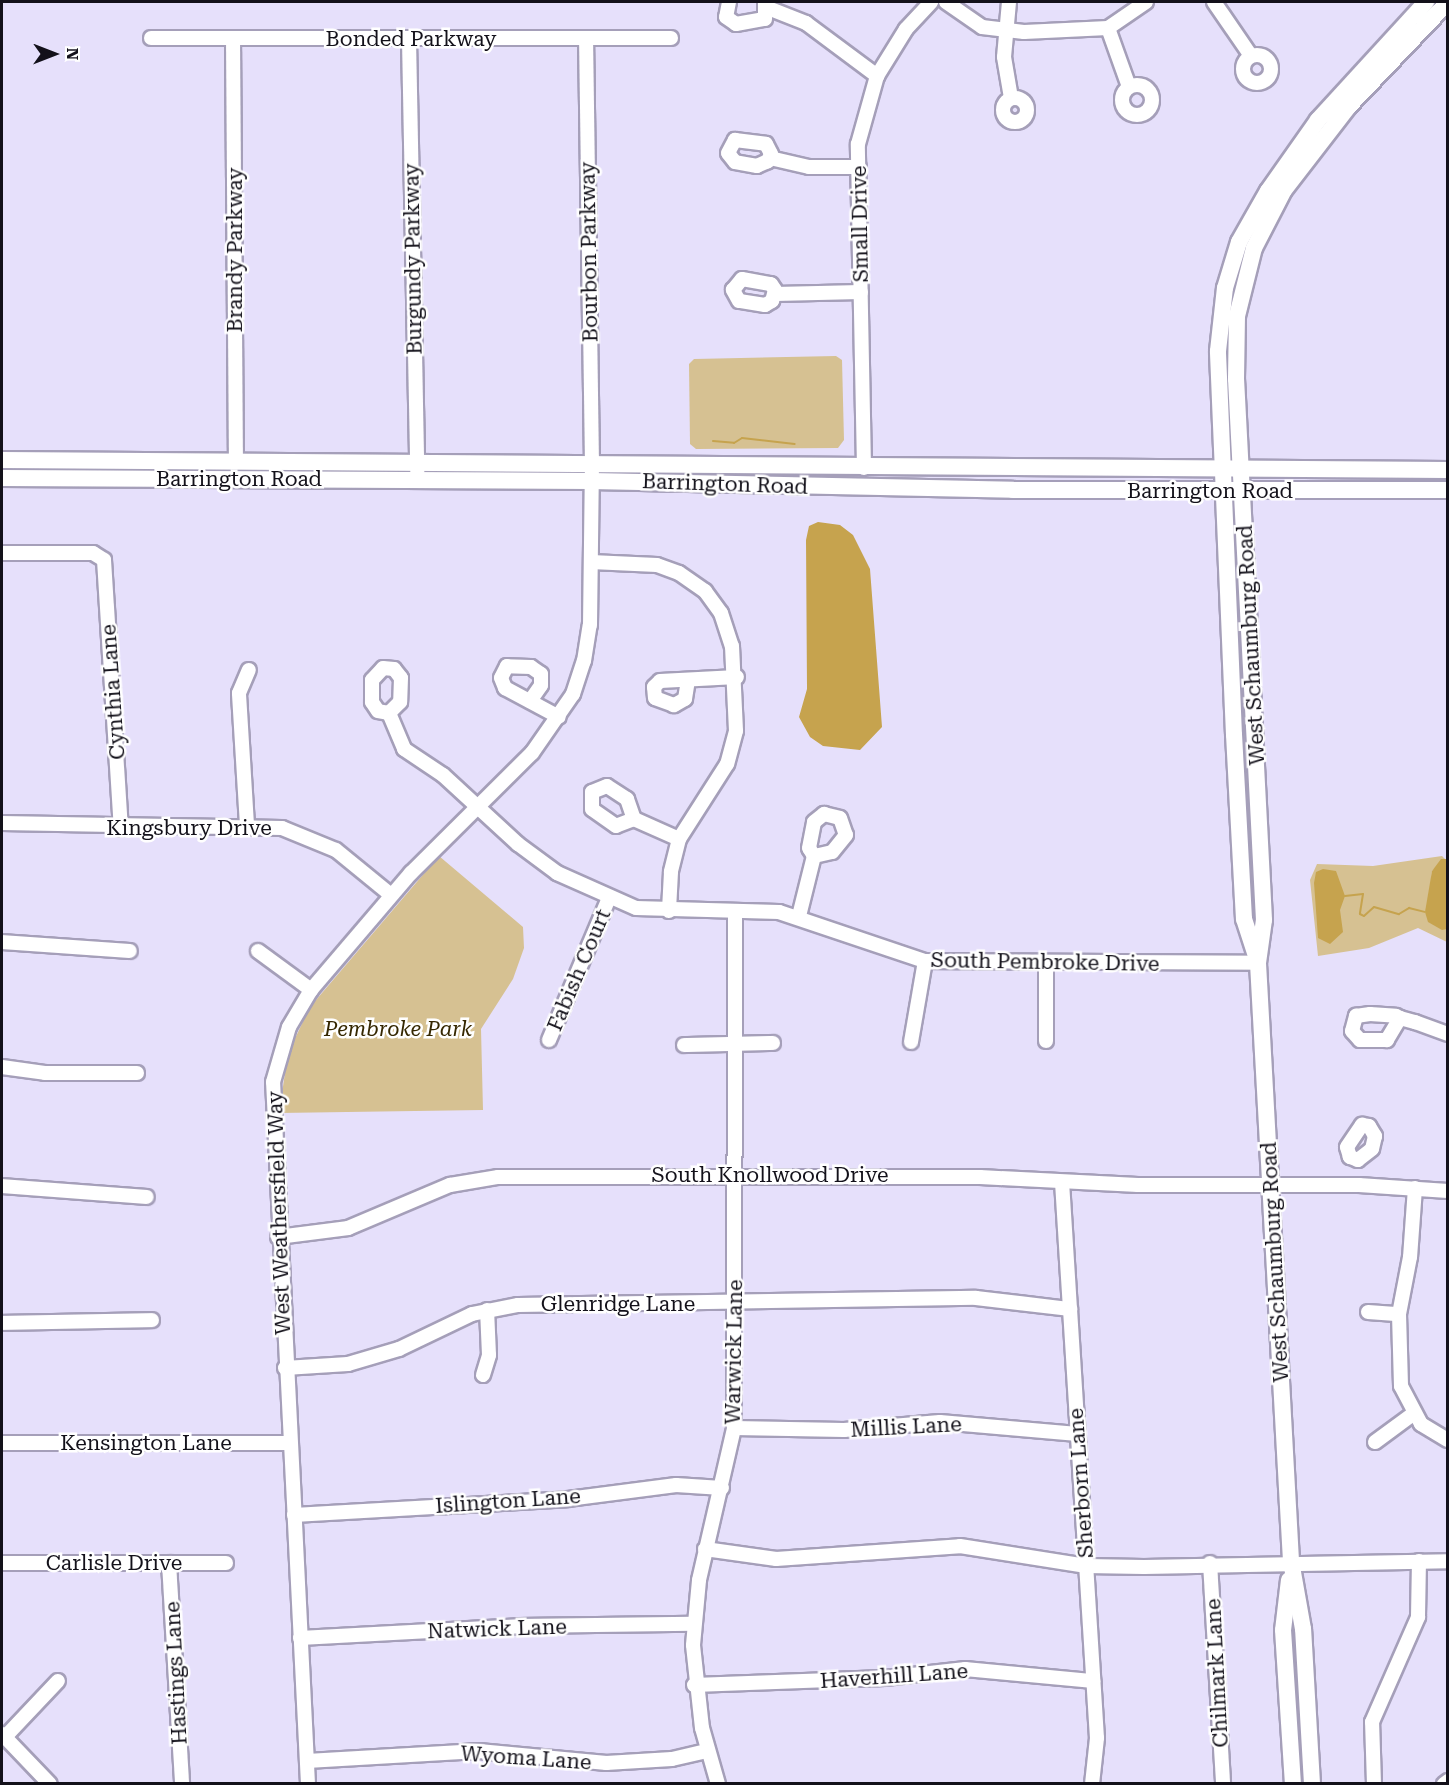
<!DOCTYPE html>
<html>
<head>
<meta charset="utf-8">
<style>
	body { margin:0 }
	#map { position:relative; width:1449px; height:1785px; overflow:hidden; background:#e6e0fb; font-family:"Roboto Serif",serif }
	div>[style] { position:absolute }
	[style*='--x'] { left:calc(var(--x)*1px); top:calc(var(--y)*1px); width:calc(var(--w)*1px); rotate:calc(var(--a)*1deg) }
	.green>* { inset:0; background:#d6c192 }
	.water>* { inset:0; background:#c6a34e }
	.stream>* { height:2px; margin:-1px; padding:0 1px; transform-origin:1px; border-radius:1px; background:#c6a34e }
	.roads { filter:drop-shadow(2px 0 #a59fb9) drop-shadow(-2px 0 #a59fb9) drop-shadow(0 2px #a59fb9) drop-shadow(0 -2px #a59fb9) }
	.minor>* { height:14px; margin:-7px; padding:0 7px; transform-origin:7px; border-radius:7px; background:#fff }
	.minor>.ring { margin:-7px; padding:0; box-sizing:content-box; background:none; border:14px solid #fff; border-radius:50% }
	.major>* { height:16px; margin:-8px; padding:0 8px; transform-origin:8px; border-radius:8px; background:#fff }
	span { translate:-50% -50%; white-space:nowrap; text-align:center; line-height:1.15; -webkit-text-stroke:5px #fff; paint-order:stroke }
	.street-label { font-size:21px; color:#13111a }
	.park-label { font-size:21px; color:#352701; font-style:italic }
	.frame { position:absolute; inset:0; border:3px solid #13111a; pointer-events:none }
	.north { position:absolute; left:24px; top:24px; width:60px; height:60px; -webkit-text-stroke:4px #fff; paint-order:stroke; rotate:90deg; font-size:16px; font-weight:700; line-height:24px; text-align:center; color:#13111a }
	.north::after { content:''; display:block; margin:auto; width:21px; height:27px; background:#13111a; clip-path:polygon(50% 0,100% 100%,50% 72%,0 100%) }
</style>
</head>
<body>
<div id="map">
	<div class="green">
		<i style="clip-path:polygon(836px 356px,842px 360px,844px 440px,838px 448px,696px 449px,690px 444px,689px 364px,694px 359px)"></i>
		<i style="clip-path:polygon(439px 856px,523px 927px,524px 948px,513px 979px,481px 1029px,483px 1110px,279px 1113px,288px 1053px,310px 1007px)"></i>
		<i style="clip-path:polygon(1442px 856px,1445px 859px,1432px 871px,1429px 908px,1433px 923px,1447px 929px,1447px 942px,1418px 928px,1369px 948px,1318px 956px,1310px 880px,1317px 864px,1373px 866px)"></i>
	</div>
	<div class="water">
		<i style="clip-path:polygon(818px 522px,840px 525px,853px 535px,870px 569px,882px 727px,860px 750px,823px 746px,810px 737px,799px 717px,807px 689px,806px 540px,809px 526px)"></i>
		<i style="clip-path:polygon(1441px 859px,1447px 859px,1447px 929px,1442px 930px,1428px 922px,1425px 912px,1432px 871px)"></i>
		<i style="clip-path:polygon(1323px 869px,1336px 871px,1345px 896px,1340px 910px,1343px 932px,1330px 944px,1318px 938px,1314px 883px,1316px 872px)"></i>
	</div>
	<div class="stream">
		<i style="--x:713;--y:441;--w:21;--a:5"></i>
		<i style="--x:734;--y:443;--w:9;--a:-32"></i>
		<i style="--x:742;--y:438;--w:53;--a:6.5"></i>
		<i style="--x:1345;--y:896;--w:18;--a:-6"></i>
		<i style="--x:1363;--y:894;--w:20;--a:99"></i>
		<i style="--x:1360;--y:914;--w:4;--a:27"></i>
		<i style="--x:1364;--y:916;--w:13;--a:-42"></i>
		<i style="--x:1374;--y:907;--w:26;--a:16"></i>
		<i style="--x:1399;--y:914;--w:12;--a:-31"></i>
		<i style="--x:1409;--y:908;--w:16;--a:14"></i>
	</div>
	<div class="roads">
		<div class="minor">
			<i style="--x:729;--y:2;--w:15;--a:101"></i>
			<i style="--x:726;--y:17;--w:12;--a:35"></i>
			<i style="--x:736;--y:24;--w:29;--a:-10"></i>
			<i style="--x:765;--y:19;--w:17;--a:-90"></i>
			<i style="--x:946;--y:2;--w:44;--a:34.8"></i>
			<i style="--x:982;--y:27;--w:42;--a:6.8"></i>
			<i style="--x:1024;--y:32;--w:84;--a:-2.7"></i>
			<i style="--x:1108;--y:28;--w:46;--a:-34.4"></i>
			<i style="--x:1009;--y:2;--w:55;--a:95.2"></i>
			<i style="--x:1004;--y:57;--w:42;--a:80.3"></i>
			<i style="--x:1214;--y:2;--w:62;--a:55.5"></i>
			<i style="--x:768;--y:8;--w:41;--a:21.5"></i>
			<i style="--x:806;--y:23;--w:89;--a:36.7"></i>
			<i style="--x:1108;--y:28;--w:59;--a:70.3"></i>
			<i style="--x:151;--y:38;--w:520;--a:0"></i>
			<i style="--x:233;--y:38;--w:424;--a:89.6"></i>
			<i style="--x:409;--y:39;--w:433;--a:88.9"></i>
			<i class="ring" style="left:1243px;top:55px;width:14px;height:14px"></i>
			<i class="ring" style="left:1122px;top:85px;width:16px;height:16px"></i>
			<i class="ring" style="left:1003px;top:98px;width:10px;height:10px"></i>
			<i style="--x:735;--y:140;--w:31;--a:7"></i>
			<i style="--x:766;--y:144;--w:11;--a:63"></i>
			<i style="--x:771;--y:154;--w:8;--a:113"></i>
			<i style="--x:768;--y:161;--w:12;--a:156"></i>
			<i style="--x:757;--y:166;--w:22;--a:-170"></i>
			<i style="--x:735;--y:162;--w:11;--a:-128"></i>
			<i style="--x:728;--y:153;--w:15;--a:-62"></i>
			<i style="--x:770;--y:158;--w:40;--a:13"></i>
			<i style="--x:809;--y:167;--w:50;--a:0"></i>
			<i style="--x:742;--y:279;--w:29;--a:10"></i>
			<i style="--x:771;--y:284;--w:7;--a:56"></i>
			<i style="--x:775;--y:290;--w:11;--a:105"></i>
			<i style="--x:772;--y:301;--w:8;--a:150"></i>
			<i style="--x:765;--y:305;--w:26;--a:-171"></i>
			<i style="--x:739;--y:301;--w:13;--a:-119"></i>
			<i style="--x:733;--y:290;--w:14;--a:-51"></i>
			<i style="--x:775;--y:294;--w:86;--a:-1.3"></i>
			<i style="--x:864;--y:468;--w:324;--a:-91.1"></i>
			<i style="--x:858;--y:144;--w:71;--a:-74.4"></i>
			<i style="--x:877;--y:76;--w:55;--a:-58.3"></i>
			<i style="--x:906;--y:29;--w:37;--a:-47"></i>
			<i style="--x:2;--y:553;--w:91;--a:0"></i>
			<i style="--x:93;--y:553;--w:13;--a:32"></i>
			<i style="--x:104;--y:560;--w:269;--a:86.4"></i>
			<i style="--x:591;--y:562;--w:66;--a:2.6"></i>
			<i style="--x:657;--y:565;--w:23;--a:20"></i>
			<i style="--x:679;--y:573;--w:32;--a:35"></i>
			<i style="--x:705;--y:591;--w:27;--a:54"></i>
			<i style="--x:721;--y:613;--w:35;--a:72"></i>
			<i style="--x:732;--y:646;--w:85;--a:87.3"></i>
			<i style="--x:736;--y:731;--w:34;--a:105"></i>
			<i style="--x:727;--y:764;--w:89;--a:122.6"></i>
			<i style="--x:679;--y:839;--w:34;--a:104"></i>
			<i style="--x:671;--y:872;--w:39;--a:93"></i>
			<i style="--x:383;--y:668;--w:11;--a:5"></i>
			<i style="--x:394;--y:669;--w:11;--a:52"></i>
			<i style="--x:401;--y:678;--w:24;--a:92"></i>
			<i style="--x:400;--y:702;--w:16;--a:135"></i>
			<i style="--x:389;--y:713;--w:11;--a:-170"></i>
			<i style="--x:378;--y:711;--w:11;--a:-124"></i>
			<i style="--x:372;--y:702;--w:22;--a:-90"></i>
			<i style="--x:372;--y:680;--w:16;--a:-47"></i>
			<i style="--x:688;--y:680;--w:19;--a:99"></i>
			<i style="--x:685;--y:699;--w:13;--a:151"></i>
			<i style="--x:674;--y:705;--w:20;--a:-160"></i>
			<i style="--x:655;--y:698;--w:11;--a:-95"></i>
			<i style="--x:654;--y:687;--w:8;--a:-45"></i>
			<i style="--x:660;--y:681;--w:77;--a:-3"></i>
			<i style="--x:530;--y:701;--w:19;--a:-55"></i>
			<i style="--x:541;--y:685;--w:11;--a:-90"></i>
			<i style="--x:541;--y:674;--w:12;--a:-145"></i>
			<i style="--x:531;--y:667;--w:24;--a:-178"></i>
			<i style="--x:507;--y:666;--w:13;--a:117"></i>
			<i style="--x:501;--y:678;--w:11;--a:68"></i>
			<i style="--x:505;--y:688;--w:61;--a:28.2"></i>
			<i style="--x:389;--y:713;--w:39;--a:67"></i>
			<i style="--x:404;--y:749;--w:47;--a:33.7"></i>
			<i style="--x:443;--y:775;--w:102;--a:42.6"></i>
			<i style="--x:518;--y:844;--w:49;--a:36.6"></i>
			<i style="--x:557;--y:873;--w:86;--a:23.9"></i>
			<i style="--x:636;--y:908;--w:143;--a:1.6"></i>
			<i style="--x:779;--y:912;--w:154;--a:18.6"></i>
			<i style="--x:925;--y:961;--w:333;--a:0.3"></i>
			<i style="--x:607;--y:786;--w:24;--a:33"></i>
			<i style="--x:627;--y:799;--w:21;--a:71"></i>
			<i style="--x:634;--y:819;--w:19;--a:159"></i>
			<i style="--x:616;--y:826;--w:29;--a:-145"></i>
			<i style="--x:592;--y:809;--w:17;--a:-90"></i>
			<i style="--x:592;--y:792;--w:16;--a:-22"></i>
			<i style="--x:634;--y:819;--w:49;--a:24"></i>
			<i style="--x:2;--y:823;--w:280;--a:1"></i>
			<i style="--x:282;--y:828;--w:58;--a:22.2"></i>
			<i style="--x:336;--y:850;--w:71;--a:39.3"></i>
			<i style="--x:247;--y:825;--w:132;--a:-93.5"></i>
			<i style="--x:239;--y:693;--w:25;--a:-67"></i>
			<i style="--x:799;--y:916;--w:62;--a:-76"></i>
			<i style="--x:814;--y:856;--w:9;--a:-122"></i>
			<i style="--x:809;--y:848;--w:26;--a:-79"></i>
			<i style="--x:814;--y:822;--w:13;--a:-39"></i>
			<i style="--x:824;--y:814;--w:16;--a:14"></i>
			<i style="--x:840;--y:818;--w:18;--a:71"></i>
			<i style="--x:846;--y:835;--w:22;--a:129"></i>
			<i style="--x:832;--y:852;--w:18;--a:167"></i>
			<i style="--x:2;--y:942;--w:128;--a:4"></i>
			<i style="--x:258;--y:951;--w:66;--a:36.3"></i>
			<i style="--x:1400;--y:1018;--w:26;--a:121"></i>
			<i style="--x:1387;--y:1040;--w:27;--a:180"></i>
			<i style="--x:1360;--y:1040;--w:12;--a:-132"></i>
			<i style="--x:1352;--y:1031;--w:16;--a:-75"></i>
			<i style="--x:1356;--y:1016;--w:14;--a:-8"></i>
			<i style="--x:1370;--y:1014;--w:26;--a:4"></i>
			<i style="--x:1396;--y:1016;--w:4;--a:27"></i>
			<i style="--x:1400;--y:1018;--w:16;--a:15"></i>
			<i style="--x:1415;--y:1022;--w:35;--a:20"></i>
			<i style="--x:549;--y:1040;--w:152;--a:-67.1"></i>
			<i style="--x:1046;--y:1041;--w:76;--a:-90"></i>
			<i style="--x:911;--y:1042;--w:82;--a:-80.2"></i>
			<i style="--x:684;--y:1045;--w:89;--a:-1.3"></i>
			<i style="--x:2;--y:1067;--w:43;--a:7.9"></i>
			<i style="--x:45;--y:1073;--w:92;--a:0"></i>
			<i style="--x:1362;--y:1125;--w:7;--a:8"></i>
			<i style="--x:1369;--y:1126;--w:12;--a:59"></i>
			<i style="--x:1375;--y:1136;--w:13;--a:103"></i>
			<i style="--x:1372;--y:1149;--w:18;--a:142"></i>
			<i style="--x:1358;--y:1160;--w:9;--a:-159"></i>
			<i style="--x:1350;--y:1157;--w:10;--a:-107"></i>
			<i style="--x:1347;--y:1147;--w:27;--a:-56"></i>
			<i style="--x:1062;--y:1182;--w:557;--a:86.4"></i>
			<i style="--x:1097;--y:1738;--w:46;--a:96.2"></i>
			<i style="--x:2;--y:1186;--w:145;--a:4.3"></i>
			<i style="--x:1415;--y:1188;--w:69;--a:94.1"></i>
			<i style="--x:1410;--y:1257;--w:58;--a:100.9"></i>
			<i style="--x:1399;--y:1314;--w:72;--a:88.4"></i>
			<i style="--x:1401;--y:1386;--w:43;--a:62.2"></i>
			<i style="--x:1421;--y:1424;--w:31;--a:31"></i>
			<i style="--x:278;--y:1237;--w:71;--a:-7.3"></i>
			<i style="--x:348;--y:1228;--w:111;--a:-22.9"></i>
			<i style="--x:450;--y:1185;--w:49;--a:-9.5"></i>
			<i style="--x:498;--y:1177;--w:482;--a:0"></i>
			<i style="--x:980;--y:1177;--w:158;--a:2.9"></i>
			<i style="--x:1138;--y:1185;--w:221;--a:0"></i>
			<i style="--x:1359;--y:1185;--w:89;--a:3.9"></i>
			<i style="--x:1368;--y:1312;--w:31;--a:4"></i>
			<i style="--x:2;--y:1323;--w:150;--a:-1.1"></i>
			<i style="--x:285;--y:1368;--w:63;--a:-3.6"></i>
			<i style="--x:348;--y:1364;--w:53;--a:-16.4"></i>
			<i style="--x:399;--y:1349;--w:81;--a:-25.6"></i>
			<i style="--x:472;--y:1314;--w:47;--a:-11.1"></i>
			<i style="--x:518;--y:1305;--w:458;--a:-0.9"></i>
			<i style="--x:976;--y:1298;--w:95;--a:6.7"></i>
			<i style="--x:483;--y:1375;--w:21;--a:-73"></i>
			<i style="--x:489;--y:1355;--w:45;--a:-92.5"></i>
			<i style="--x:734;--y:1428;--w:110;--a:1"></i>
			<i style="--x:844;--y:1430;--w:96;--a:-4.8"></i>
			<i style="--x:940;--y:1422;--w:138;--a:5"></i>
			<i style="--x:1375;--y:1442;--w:47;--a:-36.4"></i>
			<i style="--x:2;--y:1443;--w:288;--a:0"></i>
			<i style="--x:294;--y:1515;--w:274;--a:-3.3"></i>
			<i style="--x:568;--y:1499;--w:109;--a:-7.4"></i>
			<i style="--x:676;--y:1485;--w:46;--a:3.7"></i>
			<i style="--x:705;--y:1549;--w:72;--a:8"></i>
			<i style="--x:776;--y:1559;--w:184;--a:-4"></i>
			<i style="--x:960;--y:1546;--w:128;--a:9"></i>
			<i style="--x:1086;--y:1566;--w:58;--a:1"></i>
			<i style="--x:1144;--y:1567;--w:304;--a:-1.1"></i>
			<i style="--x:2;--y:1563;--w:224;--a:0"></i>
			<i style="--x:169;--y:1563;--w:221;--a:86.6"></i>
			<i style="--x:1210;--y:1563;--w:221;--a:86.6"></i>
			<i style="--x:300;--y:1638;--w:219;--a:-3.1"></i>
			<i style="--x:519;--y:1626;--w:174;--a:-0.7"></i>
			<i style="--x:694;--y:1685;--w:191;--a:-2.1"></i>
			<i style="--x:885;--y:1678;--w:81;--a:-6.4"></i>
			<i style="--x:965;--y:1669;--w:129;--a:5.4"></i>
			<i style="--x:2;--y:1734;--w:69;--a:46.2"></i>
			<i style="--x:5;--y:1737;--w:77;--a:-46.6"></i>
			<i style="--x:307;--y:1761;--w:172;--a:-3.3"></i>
			<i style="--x:479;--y:1751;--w:128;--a:5.4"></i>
			<i style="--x:606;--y:1763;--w:66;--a:-3.5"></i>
			<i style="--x:672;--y:1759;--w:36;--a:-13"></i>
			<i style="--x:308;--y:1784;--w:703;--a:-92.85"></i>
			<i style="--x:273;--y:1082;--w:57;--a:-73.8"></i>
			<i style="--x:289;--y:1027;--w:43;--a:-59.3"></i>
			<i style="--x:311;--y:990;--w:154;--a:-49.5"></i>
			<i style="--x:411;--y:873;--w:170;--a:-44.8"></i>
			<i style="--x:532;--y:753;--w:72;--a:-55.2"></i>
			<i style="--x:573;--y:694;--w:35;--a:-72"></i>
			<i style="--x:584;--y:661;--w:36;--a:-81"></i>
			<i style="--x:590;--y:625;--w:160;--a:-89.3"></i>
			<i style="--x:592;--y:465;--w:426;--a:-90.8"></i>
			<i style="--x:718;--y:1784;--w:58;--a:-105.9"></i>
			<i style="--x:702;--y:1728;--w:83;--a:-96.2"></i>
			<i style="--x:693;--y:1645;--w:65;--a:-84.7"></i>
			<i style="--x:699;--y:1580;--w:156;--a:-77"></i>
			<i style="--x:734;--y:1428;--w:515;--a:-89.89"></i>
			<i style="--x:1374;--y:1784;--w:62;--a:-91.8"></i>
			<i style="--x:1372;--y:1722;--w:115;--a:-66.3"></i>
			<i style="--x:1418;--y:1617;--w:56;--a:-89"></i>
			<i style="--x:1444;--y:1784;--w:5;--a:-37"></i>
		</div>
		<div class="major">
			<i style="--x:2;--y:460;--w:1446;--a:0.4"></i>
			<i style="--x:2;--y:478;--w:589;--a:0.29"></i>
			<i style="--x:591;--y:481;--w:422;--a:1.2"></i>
			<i style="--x:1013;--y:490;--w:435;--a:0"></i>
			<i style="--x:1257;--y:959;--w:42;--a:-108"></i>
			<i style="--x:1244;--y:919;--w:184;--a:-93.1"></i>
			<i style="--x:1234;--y:735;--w:384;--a:-92.4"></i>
			<i style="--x:1218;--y:351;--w:63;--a:-83.7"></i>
			<i style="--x:1225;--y:288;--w:48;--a:-73.1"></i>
			<i style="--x:1239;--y:242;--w:59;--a:-60.4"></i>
			<i style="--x:1268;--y:191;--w:87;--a:-54.8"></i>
			<i style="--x:1318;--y:120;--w:160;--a:-47.5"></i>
			<i style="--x:1289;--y:1580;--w:50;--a:96.8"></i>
			<i style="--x:1283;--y:1630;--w:154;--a:86.3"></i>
			<i style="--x:1312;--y:1784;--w:155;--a:-93.3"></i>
			<i style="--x:1303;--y:1629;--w:69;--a:-100"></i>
			<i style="--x:1291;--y:1561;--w:599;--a:-93.16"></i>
			<i style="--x:1258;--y:963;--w:43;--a:-82.1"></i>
			<i style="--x:1264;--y:920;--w:542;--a:-92.96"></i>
			<i style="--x:1236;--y:379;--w:63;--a:-89.1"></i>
			<i style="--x:1237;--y:316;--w:70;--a:-76"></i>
			<i style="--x:1254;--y:248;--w:65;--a:-62.7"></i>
			<i style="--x:1284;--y:190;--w:106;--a:-52.3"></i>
			<i style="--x:1349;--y:106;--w:144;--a:-46.4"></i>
		</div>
	</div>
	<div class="street-label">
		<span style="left:411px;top:39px">Bonded Parkway</span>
		<span style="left:860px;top:224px;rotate:-91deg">Small Drive</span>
		<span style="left:235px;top:250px;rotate:-90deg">Brandy Parkway</span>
		<span style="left:589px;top:252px;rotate:-91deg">Bourbon Parkway</span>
		<span style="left:413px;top:259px;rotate:-91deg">Burgundy Parkway</span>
		<span style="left:239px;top:479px">Barrington Road</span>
		<span style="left:725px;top:484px;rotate:2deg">Barrington Road</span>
		<span style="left:1210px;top:491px">Barrington Road</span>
		<span style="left:1251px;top:645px;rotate:-93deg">West Schaumburg Road</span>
		<span style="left:113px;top:692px;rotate:-94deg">Cynthia Lane</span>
		<span style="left:189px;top:828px">Kingsbury Drive</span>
		<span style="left:1045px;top:962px;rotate:1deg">South Pembroke Drive</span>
		<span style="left:579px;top:970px;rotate:-67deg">Fabish Court</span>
		<span style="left:770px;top:1175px">South Knollwood Drive</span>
		<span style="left:279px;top:1213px;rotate:-92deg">West Weathersfield Way</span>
		<span style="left:1275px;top:1262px;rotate:-93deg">West Schaumburg Road</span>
		<span style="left:618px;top:1304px">Glenridge Lane</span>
		<span style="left:734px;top:1352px;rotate:-89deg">Warwick Lane</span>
		<span style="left:906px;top:1427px;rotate:-3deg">Millis Lane</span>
		<span style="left:146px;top:1443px">Kensington Lane</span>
		<span style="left:1081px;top:1483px;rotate:-94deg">Sherborn Lane</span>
		<span style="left:508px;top:1501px;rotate:-4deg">Islington Lane</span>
		<span style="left:114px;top:1563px">Carlisle Drive</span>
		<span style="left:497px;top:1629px;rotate:-2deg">Natwick Lane</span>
		<span style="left:176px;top:1673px;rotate:-93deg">Hastings Lane</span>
		<span style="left:1217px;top:1673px;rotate:-93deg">Chilmark Lane</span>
		<span style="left:894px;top:1676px;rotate:-4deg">Haverhill Lane</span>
		<span style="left:526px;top:1758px;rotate:4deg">Wyoma Lane</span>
	</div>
	<div class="park-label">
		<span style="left:398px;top:1029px">Pembroke Park</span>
	</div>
	<div class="frame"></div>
	<div class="north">N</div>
</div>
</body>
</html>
